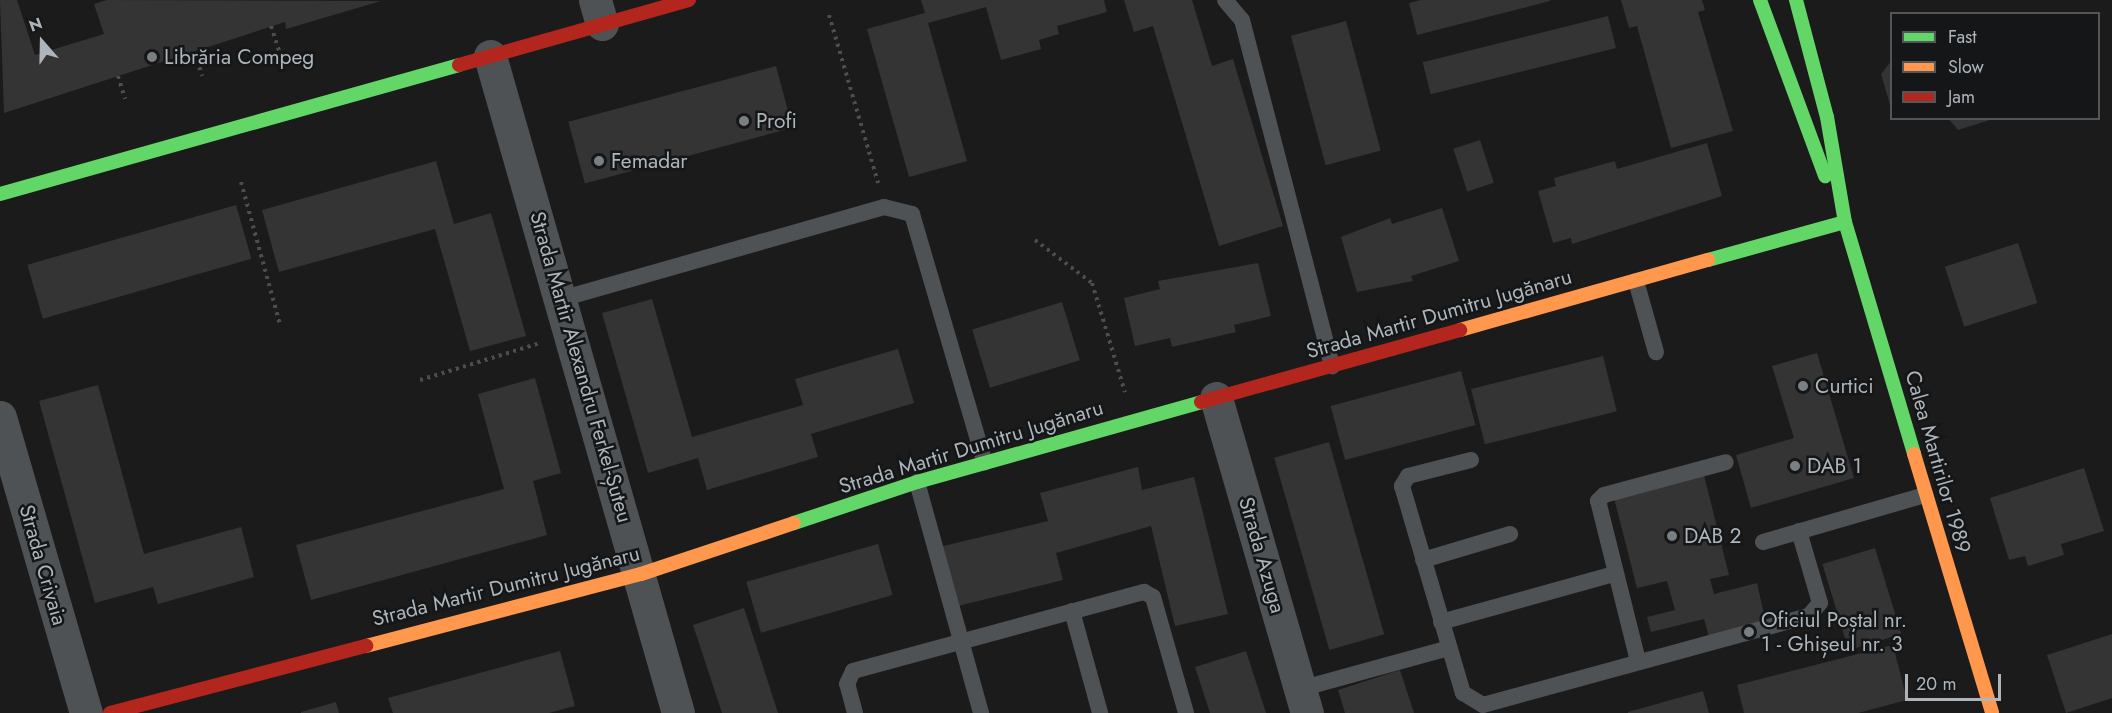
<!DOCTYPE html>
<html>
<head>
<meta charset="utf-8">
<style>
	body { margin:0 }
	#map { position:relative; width:2112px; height:713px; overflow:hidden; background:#1b1b1b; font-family:Jost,sans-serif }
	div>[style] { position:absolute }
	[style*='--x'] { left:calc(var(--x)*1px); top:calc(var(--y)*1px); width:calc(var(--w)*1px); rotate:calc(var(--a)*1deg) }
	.building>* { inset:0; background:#343435; transform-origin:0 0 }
	.path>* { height:4px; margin-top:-2px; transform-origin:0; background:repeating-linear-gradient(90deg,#4b4d4f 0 3px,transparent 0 7.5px) }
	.lane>* { height:16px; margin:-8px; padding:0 8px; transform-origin:8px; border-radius:8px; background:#4f5254 }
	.street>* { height:33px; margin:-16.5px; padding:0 16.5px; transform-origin:16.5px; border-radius:16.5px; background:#4f5254 }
	.fast>* { height:14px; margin:-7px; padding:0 7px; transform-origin:7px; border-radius:7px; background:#63d668 }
	.slow>* { height:14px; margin:-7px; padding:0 7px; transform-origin:7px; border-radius:7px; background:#ff974d }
	.jam>* { height:14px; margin:-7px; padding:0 7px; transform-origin:7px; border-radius:7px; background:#b3261e }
	.dots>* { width:16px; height:16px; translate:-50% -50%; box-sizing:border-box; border:3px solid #151617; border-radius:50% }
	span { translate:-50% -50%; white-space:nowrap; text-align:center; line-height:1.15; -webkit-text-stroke:5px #151617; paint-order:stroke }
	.poi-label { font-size:21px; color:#adb5bb }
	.left { translate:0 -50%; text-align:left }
	.street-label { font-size:21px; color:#adb5bb }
	.legend { position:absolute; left:1890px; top:12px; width:210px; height:108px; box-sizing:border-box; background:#151617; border:2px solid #525659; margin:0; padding:8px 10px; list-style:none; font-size:18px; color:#adb5bb }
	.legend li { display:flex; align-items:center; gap:12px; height:30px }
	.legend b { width:30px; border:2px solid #525659 }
	.north { position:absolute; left:12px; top:12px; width:60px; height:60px; -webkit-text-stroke:4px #151617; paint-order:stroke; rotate:340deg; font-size:16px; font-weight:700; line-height:24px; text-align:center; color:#adb5bb }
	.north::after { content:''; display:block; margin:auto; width:21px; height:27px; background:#adb5bb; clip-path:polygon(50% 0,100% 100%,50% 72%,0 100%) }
	.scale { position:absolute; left:1905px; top:674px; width:96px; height:27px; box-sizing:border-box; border:3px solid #adb5bb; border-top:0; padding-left:8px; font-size:18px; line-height:21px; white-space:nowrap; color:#adb5bb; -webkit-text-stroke:4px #151617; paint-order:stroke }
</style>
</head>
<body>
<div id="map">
	<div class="building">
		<i style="clip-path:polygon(0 0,17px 0,35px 55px,104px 34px,94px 4px,107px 0,381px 1px,286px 29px,285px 22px,4px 113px)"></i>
		<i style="clip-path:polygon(921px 0,1104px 0,1107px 12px,1057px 26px,1059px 34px,1039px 40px,1041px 49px,1001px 60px,986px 7px,928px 23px,967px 161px,909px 177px,867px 29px,925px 13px)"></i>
		<i style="clip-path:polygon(1124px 0,1192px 0,1212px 66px,1233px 59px,1283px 226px,1219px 246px,1153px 26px,1134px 32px)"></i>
		<i style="clip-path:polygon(1421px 0,1550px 0,1550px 1px,1417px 35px,1409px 3px)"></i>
		<i style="clip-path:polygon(1621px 0,1702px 0,1705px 10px,1698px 12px,1733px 131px,1671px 148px,1637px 26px,1629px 28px)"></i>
		<i style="left:1608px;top:16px;width:33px;height:191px;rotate:76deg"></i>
		<i style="left:1346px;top:21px;width:134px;height:57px;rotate:75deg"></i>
		<i style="clip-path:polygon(1892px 60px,1892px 108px,1891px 108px,1881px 74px)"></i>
		<i style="left:776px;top:66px;width:64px;height:215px;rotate:75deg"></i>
		<i style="clip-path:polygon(1948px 118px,1992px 118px,1993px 119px,1958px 130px)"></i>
		<i style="left:1480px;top:140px;width:45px;height:28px;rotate:72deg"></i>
		<i style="clip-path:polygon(1707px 143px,1722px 196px,1572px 244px,1571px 238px,1553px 243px,1538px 191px,1556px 186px,1554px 178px,1615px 161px,1617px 169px)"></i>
		<i style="clip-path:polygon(436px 161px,454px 224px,491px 213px,526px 336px,470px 351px,435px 229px,279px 272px,262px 210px)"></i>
		<i style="left:236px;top:205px;width:56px;height:217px;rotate:74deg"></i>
		<i style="clip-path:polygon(1442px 208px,1459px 261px,1411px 276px,1413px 281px,1357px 292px,1341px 237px,1390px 218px,1392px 224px)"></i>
		<i style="left:2018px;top:243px;width:63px;height:77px;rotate:72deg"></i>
		<i style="clip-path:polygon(1258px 263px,1271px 316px,1234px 325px,1236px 332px,1172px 347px,1170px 338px,1135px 346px,1124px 298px,1160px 289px,1158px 281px)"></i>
		<i style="clip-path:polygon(652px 299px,692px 437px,803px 405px,795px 379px,898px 349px,914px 403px,811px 434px,818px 457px,707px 490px,698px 458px,648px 473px,602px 313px)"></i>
		<i style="left:1062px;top:302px;width:61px;height:94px;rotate:73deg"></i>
		<i style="clip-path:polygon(1817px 353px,1854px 478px,1751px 508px,1736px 455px,1794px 438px,1772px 366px)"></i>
		<i style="left:1603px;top:356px;width:57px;height:136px;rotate:76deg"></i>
		<i style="left:1461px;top:371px;width:56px;height:135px;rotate:75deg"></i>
		<i style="clip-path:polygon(535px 378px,561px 473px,533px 481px,547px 535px,311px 600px,296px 545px,504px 489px,478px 394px)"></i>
		<i style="clip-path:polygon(98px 385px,144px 554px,241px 527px,254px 577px,158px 604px,153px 587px,95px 603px,39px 401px)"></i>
		<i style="left:1329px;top:442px;width:200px;height:57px;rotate:74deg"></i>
		<i style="clip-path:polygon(1138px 467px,1142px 490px,1194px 477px,1228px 614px,1175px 626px,1151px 526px,1056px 553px,1063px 580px,954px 607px,939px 547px,1048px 521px,1040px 493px)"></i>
		<i style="clip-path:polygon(2084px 468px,2104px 531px,2061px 544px,2064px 555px,2028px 566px,2025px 556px,2009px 560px,1990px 498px)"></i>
		<i style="clip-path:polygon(1704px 475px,1729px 575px,1710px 579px,1714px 594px,1757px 583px,1766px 623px,1709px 637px,1704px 619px,1651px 632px,1647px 617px,1675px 610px,1667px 581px,1637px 588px,1614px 498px)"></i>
		<i style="left:878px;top:544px;width:53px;height:137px;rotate:74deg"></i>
		<i style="left:1875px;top:548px;width:90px;height:55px;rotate:73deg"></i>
		<i style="clip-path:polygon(744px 608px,778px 713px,722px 713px,693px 625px)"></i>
		<i style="clip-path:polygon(2112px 634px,2112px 698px,2066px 713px,2047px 655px)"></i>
		<i style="clip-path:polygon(1893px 645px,1907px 700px,1858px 713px,1744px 713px,1737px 685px)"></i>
		<i style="clip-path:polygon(560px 651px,575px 706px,549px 713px,393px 713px,388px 698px)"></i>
		<i style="clip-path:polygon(1246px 651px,1266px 713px,1210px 713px,1195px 667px)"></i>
		<i style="clip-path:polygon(1400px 670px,1414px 713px,1345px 713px,1338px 690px)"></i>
		<i style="clip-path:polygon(1703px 691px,1709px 713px,1628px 713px,1628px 712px)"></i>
		<i style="clip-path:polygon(336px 702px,339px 713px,301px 713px,301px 712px)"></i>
	</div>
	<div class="path">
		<i style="--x:829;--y:15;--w:175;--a:73.7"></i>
		<i style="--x:271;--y:26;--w:28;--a:72"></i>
		<i style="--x:195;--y:53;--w:24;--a:73"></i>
		<i style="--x:118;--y:76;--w:24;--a:73"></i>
		<i style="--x:241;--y:182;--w:148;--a:74.7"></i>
		<i style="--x:1035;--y:240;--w:71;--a:37"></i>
		<i style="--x:1092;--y:283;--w:114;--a:73.2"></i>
		<i style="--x:420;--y:380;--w:126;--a:-17.1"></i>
	</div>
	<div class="lane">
		<i style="--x:1225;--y:0;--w:26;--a:50"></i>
		<i style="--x:1242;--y:20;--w:358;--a:75.4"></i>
		<i style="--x:1636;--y:281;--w:74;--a:74.3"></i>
		<i style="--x:561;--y:299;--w:336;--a:-15.9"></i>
		<i style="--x:884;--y:207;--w:29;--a:14"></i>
		<i style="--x:912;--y:214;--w:259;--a:73.7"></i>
		<i style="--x:1471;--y:460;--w:65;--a:165.7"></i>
		<i style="--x:1408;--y:476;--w:12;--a:121"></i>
		<i style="--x:1402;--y:486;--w:216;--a:73.6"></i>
		<i style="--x:1463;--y:693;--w:23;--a:31"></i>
		<i style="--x:1483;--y:705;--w:338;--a:-15.3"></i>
		<i style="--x:1809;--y:616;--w:17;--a:-50"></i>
		<i style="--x:1820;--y:603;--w:75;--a:-106.3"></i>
		<i style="--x:917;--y:482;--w:240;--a:74.5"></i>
		<i style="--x:1763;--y:542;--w:169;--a:-16.2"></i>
		<i style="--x:1423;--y:560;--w:91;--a:-16.6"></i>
		<i style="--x:1072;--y:611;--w:106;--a:74.6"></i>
		<i style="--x:1441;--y:622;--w:180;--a:-15.5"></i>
		<i style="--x:1638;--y:661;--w:165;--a:-104"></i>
		<i style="--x:1598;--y:501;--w:8;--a:-45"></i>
		<i style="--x:1604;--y:495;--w:126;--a:-15.1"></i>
		<i style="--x:1300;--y:689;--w:155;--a:-15.4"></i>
		<i style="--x:855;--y:713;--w:30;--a:-105"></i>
		<i style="--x:847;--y:684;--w:14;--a:-65"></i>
		<i style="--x:853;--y:671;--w:302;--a:-15.2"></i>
		<i style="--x:1144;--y:592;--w:10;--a:29"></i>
		<i style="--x:1153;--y:597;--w:121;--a:74.1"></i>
	</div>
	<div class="street">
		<i style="--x:595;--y:0;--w:25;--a:74"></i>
		<i style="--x:490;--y:56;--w:683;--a:74.03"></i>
		<i style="--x:1216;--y:398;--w:328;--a:73.9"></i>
		<i style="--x:0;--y:417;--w:308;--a:73.8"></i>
	</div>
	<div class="fast">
		<i style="--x:1760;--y:0;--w:188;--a:69.7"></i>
		<i style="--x:1796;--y:0;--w:121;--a:75.2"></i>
		<i style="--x:1827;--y:117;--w:107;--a:80.3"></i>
		<i style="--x:1845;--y:222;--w:242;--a:73.4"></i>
		<i style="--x:0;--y:194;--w:477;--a:-15.7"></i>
		<i style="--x:1708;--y:260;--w:142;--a:-15.5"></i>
		<i style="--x:794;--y:523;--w:130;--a:-18.4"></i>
		<i style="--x:917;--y:482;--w:295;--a:-15.7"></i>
	</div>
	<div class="slow">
		<i style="--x:1460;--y:330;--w:258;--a:-15.8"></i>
		<i style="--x:1914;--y:454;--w:270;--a:73.2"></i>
		<i style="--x:366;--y:646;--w:284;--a:-14.7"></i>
		<i style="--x:641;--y:574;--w:161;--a:-18.4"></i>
	</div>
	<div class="jam">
		<i style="--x:459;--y:65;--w:239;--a:-15.8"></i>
		<i style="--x:1201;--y:402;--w:269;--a:-15.5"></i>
		<i style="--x:110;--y:713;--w:265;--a:-14.7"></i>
	</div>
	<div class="dots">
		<i style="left:152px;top:57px;background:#7a7f83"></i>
		<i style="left:744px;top:121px;background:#7a7f83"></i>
		<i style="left:599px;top:161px;background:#7a7f83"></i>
		<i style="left:1803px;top:386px;background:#7a7f83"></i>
		<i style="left:1795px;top:466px;background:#7a7f83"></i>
		<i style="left:1672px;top:536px;background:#7a7f83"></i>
		<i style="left:1749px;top:632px;background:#7a7f83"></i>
	</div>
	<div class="poi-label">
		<span class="left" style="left:164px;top:57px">Librăria Compeg</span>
		<span class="left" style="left:756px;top:121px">Profi</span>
		<span class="left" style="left:611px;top:161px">Femadar</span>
		<span class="left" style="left:1815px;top:386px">Curtici</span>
		<span class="left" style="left:1807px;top:466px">DAB 1</span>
		<span class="left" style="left:1684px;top:536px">DAB 2</span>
		<span class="left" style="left:1761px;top:632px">Oficiul Poștal nr.<br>1 - Ghișeul nr. 3</span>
	</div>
	<div class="street-label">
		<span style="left:1439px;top:314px;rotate:-16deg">Strada Martir Dumitru Jugănaru</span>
		<span style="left:581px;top:367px;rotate:74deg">Strada Martir Alexandru Ferkel-Șuteu</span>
		<span style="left:971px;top:447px;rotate:-17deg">Strada Martir Dumitru Jugănaru</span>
		<span style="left:1938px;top:462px;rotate:74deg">Calea Martirilor 1989</span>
		<span style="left:1262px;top:555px;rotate:74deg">Strada Azuga</span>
		<span style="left:43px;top:565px;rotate:74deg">Strada Crivaia</span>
		<span style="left:506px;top:586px;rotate:-14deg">Strada Martir Dumitru Jugănaru</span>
	</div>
	<ul class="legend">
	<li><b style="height:8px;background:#63d668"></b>Fast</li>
	<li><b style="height:8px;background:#ff974d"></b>Slow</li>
	<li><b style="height:8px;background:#b3261e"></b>Jam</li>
	</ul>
	<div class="north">N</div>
	<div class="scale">20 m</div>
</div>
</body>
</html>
